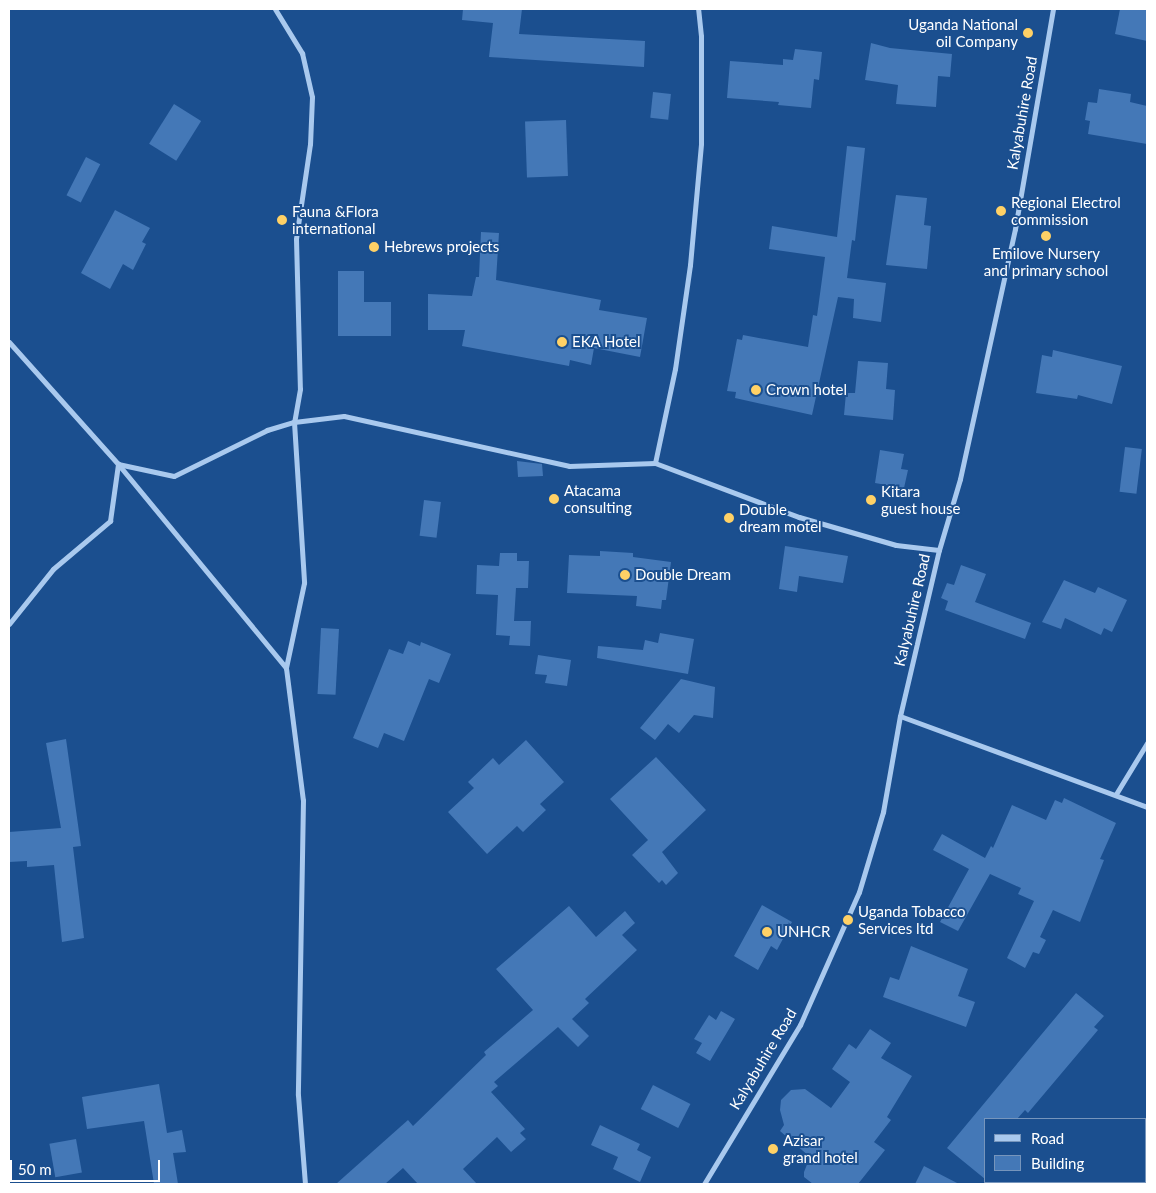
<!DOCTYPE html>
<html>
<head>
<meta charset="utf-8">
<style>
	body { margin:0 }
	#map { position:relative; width:1156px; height:1193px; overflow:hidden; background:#1b4f8f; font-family:Lato,sans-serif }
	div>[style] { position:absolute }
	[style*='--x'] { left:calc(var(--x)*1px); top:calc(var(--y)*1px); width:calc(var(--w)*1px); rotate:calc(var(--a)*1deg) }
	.building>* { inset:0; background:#4478b7; transform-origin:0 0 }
	.minor>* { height:5px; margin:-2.5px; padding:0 2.5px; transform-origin:2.5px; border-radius:2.5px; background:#a9c9ee }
	.dots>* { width:14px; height:14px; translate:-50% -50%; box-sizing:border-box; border:2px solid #1b4f8f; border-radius:50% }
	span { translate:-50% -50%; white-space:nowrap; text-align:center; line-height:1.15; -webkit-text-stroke:4px #1b4f8f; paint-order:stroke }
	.poi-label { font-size:15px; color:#fff }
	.right { translate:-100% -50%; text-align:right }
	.left { translate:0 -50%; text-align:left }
	.street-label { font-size:15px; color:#fff }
	.frame { position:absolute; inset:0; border:10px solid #fff; pointer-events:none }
	.legend { position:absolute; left:984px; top:1118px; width:162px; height:65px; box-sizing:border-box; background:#1b4f8f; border:1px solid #7695bc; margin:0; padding:6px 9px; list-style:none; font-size:15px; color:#fff }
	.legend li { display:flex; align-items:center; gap:10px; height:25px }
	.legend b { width:25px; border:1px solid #7695bc }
	.scale { position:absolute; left:10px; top:1160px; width:150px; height:22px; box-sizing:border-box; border:2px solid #fff; border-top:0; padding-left:6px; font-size:15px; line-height:18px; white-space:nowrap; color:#fff; -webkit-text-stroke:4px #1b4f8f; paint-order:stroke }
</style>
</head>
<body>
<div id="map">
	<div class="building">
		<i style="clip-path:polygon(463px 9px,522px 9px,519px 34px,645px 41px,644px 67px,489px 57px,493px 23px,462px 20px)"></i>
		<i style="clip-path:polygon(1120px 9px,1147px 9px,1147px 41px,1115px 34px)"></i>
		<i style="clip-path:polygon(871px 43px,890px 48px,952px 54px,950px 77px,938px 76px,936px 107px,896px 104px,898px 85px,865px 80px)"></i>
		<i style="clip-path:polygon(795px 49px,822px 52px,819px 80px,814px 79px,811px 108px,778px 105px,779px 102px,727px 98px,730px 61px,783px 65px,783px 59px,793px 60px)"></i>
		<i style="clip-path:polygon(1099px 89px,1131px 94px,1130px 102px,1147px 106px,1147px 144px,1088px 134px,1090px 121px,1085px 120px,1088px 102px,1097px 103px)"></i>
		<i style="left:653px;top:92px;width:18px;height:26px;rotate:6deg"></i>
		<i style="left:174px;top:104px;width:32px;height:47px;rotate:32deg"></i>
		<i style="left:566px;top:120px;width:56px;height:41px;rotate:88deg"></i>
		<i style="clip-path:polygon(847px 146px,865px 148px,855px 241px,852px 240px,847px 278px,886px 283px,881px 322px,853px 318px,854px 299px,838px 297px,812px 415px,735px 398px,736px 392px,727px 391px,737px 339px,742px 340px,743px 335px,808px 347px,813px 315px,817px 316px,825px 257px,769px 249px,772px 226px,837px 237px)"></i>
		<i style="left:86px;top:157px;width:16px;height:43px;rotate:27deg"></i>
		<i style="clip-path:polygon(896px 195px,927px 198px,924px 225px,931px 226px,927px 269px,886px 265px)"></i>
		<i style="clip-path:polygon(115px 210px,150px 228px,142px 242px,146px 244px,133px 270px,123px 264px,110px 289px,81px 273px)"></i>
		<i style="clip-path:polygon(481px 232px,499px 233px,496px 280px,601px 300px,599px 310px,647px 318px,640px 357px,594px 348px,591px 365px,570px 360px,569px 366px,462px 346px,465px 330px,428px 330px,428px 294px,472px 296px,476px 277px,479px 277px)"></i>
		<i style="clip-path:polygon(338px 271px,364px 271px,364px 302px,391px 302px,391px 336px,338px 336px)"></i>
		<i style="clip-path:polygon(1053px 350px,1122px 366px,1112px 404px,1078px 395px,1077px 399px,1036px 393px,1042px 355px,1052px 357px)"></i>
		<i style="clip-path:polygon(858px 361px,888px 363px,886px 389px,895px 390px,893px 420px,844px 415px,846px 393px,855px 393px)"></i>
		<i style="left:1125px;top:447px;width:17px;height:45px;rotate:7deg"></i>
		<i style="clip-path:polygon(880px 450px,904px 454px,901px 469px,908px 470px,904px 488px,875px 483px)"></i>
		<i style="clip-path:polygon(517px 461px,542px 464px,543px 476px,518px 477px)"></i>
		<i style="left:424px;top:500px;width:17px;height:36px;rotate:7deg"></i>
		<i style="clip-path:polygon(785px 546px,848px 556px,843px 583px,799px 576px,797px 592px,779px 589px)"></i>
		<i style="clip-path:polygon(600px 551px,633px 553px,633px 557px,671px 562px,666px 600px,662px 600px,661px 609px,636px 606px,637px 596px,567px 593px,569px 555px,600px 556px)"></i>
		<i style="clip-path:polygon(500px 553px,517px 553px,517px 561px,529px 561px,528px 588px,516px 588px,514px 621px,531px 621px,530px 646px,509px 645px,510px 636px,496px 635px,498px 595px,476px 594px,477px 565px,499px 566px)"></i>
		<i style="clip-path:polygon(961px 565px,986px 574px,975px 602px,1031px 623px,1025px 639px,945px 610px,948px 601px,941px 598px,947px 583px,954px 585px)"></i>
		<i style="clip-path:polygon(1064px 580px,1095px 593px,1098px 587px,1127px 600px,1112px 632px,1104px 628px,1101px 635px,1065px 618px,1061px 629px,1042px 622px)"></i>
		<i style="left:321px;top:628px;width:18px;height:66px;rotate:3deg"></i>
		<i style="clip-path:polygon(660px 633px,694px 639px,688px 674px,597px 658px,598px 646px,643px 650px,645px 640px,658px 643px)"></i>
		<i style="clip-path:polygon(408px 641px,420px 646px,421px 642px,451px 654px,439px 683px,429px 679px,404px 741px,384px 733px,378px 748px,353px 738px,389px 649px,403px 654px)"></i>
		<i style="clip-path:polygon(538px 655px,571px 660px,567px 686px,545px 683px,547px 675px,535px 674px)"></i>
		<i style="clip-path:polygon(681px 679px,715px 687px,713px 718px,694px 715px,679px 733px,668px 724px,655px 740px,640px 728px)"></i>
		<i style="clip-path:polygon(66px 739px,81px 846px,73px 847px,84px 938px,62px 942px,54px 865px,27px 867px,27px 861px,9px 862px,9px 832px,61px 828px,46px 743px)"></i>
		<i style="clip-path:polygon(526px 740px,564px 782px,540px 804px,546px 810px,523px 832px,517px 826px,487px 854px,448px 812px,474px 788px,468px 782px,493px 758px,499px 765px)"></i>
		<i style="clip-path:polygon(656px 757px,706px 810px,662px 852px,678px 873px,666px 885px,662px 880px,659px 883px,632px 855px,648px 840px,610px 799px)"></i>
		<i style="clip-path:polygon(1064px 798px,1116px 823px,1100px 859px,1104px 860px,1080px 922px,1053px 910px,1040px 937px,1046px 940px,1039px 954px,1033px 952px,1025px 968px,1007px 958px,1034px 901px,1018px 894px,1021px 888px,990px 874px,958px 931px,940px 922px,969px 869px,933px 850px,942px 834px,985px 858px,991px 846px,993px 848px,1012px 805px,1046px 820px,1055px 800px,1062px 803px)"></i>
		<i style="clip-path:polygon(762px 905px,792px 922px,777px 950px,771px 946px,758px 970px,734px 956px)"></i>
		<i style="clip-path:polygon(569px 906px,596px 937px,625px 911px,635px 923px,622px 935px,637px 950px,585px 999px,589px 1003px,572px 1019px,589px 1036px,578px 1047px,558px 1027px,494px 1082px,498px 1086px,491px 1092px,525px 1129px,520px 1133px,526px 1139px,511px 1152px,497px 1137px,463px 1169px,477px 1184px,418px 1184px,403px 1168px,385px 1184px,336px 1184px,408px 1120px,413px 1126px,486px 1055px,484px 1052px,533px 1010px,496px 969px)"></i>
		<i style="clip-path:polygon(911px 946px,968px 969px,958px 996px,975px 1002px,966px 1027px,883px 997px,890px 977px,899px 980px)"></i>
		<i style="clip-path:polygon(1076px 993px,1104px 1016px,1094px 1027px,1098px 1030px,1028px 1113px,1025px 1110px,1017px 1119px,985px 1119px,985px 1179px,947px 1148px)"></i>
		<i style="clip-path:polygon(721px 1011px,735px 1019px,710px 1061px,696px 1053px,702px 1043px,694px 1039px,709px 1015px,716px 1020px)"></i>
		<i style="clip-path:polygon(870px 1029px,891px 1043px,881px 1058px,912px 1076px,887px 1117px,891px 1120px,874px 1142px,885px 1150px,858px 1184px,813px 1184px,804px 1177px,804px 1172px,810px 1157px,780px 1131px,784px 1125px,780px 1110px,781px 1100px,791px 1090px,805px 1089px,831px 1108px,850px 1082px,832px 1069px,849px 1044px,856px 1049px)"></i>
		<i style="clip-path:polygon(159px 1084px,167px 1133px,182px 1130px,186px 1152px,173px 1153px,178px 1184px,154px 1184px,144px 1121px,87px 1129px,82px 1097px)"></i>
		<i style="left:653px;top:1085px;width:42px;height:27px;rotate:27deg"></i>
		<i style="clip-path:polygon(600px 1125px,640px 1144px,637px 1150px,651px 1157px,640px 1182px,613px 1169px,618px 1157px,591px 1145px)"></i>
		<i style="left:76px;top:1139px;width:34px;height:27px;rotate:80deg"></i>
		<i style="clip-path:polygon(924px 1166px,959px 1184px,915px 1184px)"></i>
	</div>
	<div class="minor">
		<i style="--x:275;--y:9;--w:52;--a:58.5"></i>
		<i style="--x:302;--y:53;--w:45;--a:77.2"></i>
		<i style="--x:312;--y:97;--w:47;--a:92.4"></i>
		<i style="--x:310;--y:144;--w:96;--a:98.4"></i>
		<i style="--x:296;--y:239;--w:150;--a:88.5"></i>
		<i style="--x:300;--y:389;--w:34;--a:100"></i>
		<i style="--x:294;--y:422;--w:161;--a:86.4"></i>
		<i style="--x:304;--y:583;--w:87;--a:102"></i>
		<i style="--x:286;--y:668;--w:133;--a:82.7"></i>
		<i style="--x:303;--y:800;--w:295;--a:91"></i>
		<i style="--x:298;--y:1095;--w:89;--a:85.5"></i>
		<i style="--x:9;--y:342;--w:164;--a:48.2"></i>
		<i style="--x:118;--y:464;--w:264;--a:50.5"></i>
		<i style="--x:655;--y:463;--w:96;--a:-78"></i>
		<i style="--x:675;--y:369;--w:105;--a:-81.8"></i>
		<i style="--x:690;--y:265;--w:122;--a:-84.8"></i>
		<i style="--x:701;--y:143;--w:107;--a:-90"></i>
		<i style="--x:701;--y:36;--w:27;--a:-96"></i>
		<i style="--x:9;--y:624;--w:70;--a:-51.3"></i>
		<i style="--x:53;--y:569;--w:75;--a:-40.1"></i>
		<i style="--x:110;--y:521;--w:58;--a:-82"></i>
		<i style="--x:118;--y:464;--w:57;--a:12.1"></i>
		<i style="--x:174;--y:476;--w:104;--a:-26.3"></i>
		<i style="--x:267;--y:430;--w:28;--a:-17"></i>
		<i style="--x:294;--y:422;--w:50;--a:-6.8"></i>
		<i style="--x:344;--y:416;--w:230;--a:12.5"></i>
		<i style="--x:569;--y:466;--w:86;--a:-2"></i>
		<i style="--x:655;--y:463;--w:154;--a:20.6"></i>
		<i style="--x:799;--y:517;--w:101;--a:16.1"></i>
		<i style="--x:896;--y:545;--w:43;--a:6.6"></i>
		<i style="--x:900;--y:716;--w:263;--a:20.2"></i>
		<i style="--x:1116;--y:794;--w:60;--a:-58.7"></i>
		<i style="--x:704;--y:1184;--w:186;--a:-58.9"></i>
		<i style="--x:800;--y:1025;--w:145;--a:-66.1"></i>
		<i style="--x:859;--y:892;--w:84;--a:-73.3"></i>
		<i style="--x:883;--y:812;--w:97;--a:-80"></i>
		<i style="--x:900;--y:716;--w:171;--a:-76.8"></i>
		<i style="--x:939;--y:550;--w:74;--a:-73.5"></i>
		<i style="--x:960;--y:479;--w:256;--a:-77.6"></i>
		<i style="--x:1015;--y:229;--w:223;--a:-80.2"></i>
	</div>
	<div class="dots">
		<i style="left:1028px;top:33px;background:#ffd166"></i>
		<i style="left:1001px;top:211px;background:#ffd166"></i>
		<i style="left:282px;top:220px;background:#ffd166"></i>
		<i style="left:1046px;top:236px;background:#ffd166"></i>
		<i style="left:374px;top:247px;background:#ffd166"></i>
		<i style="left:562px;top:342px;background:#ffd166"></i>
		<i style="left:756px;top:390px;background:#ffd166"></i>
		<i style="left:554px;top:499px;background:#ffd166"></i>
		<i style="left:871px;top:500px;background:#ffd166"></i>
		<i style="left:729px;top:518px;background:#ffd166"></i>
		<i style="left:625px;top:575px;background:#ffd166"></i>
		<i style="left:848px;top:920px;background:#ffd166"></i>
		<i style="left:767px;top:932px;background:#ffd166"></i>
		<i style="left:773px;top:1149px;background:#ffd166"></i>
	</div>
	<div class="poi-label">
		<span class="right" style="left:1018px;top:33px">Uganda National<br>oil Company</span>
		<span class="left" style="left:1011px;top:211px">Regional Electrol<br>commission</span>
		<span class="left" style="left:292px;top:220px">Fauna &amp;Flora<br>international</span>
		<span class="left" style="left:384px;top:247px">Hebrews projects</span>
		<span style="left:1046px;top:262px">Emilove Nursery<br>and primary school</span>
		<span class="left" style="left:572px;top:342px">EKA Hotel</span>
		<span class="left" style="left:766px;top:390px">Crown hotel</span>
		<span class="left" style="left:564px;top:499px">Atacama<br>consulting</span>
		<span class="left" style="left:881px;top:500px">Kitara<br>guest house</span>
		<span class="left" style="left:739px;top:518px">Double<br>dream motel</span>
		<span class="left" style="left:635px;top:575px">Double Dream</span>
		<span class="left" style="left:858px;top:920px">Uganda Tobacco<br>Services ltd</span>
		<span class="left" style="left:777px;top:932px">UNHCR</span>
		<span class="left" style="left:783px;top:1149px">Azisar<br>grand hotel</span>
	</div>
	<div class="street-label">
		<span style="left:1022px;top:113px;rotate:-80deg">Kalyabuhire Road</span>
		<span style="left:912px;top:610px;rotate:-77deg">Kalyabuhire Road</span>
		<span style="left:763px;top:1059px;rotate:-59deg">Kalyabuhire Road</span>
	</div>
	<div class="frame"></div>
	<ul class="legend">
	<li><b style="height:6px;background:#a9c9ee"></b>Road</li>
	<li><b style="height:14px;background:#4478b7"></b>Building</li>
	</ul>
	<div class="scale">50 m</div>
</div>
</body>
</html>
